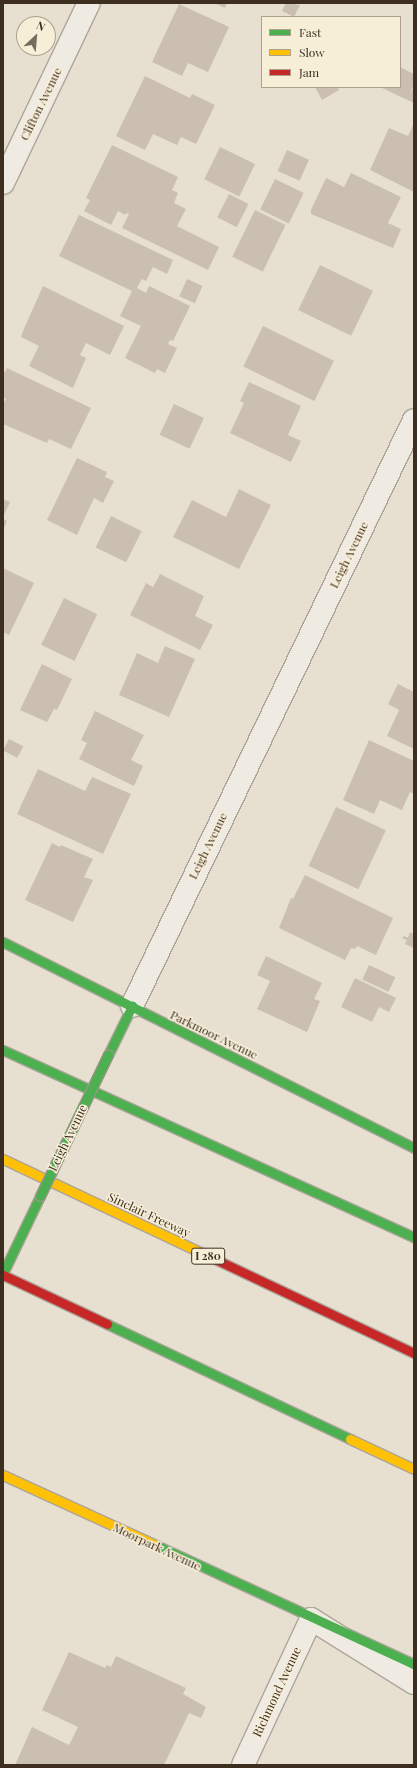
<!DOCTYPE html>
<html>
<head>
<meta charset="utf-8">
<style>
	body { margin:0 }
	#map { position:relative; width:417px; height:1768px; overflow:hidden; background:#e7e0d1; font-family:"Playfair Display",serif }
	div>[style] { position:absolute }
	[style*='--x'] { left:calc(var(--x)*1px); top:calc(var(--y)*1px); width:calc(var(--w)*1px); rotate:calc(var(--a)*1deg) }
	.building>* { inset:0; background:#cbbfb2; transform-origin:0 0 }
	.roads { filter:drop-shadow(1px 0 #ada599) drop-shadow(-1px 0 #ada599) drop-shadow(0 1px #ada599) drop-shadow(0 -1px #ada599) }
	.street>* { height:22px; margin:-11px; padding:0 11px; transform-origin:11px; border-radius:11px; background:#efebe3 }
	.fast>* { height:9px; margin:-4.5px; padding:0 4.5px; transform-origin:4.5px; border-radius:4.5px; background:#4caf50 }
	.slow>* { height:9px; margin:-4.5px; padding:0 4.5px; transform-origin:4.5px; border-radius:4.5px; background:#ffc107 }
	.jam>* { height:9px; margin:-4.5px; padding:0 4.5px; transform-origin:4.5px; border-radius:4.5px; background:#c62828 }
	.bridges { filter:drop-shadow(1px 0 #9c958a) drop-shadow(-1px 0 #9c958a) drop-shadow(0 1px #9c958a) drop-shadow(0 -1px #9c958a) }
	.fast-bridge>* { height:9px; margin:-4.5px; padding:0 4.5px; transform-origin:4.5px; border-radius:4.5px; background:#4caf50 }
	span { translate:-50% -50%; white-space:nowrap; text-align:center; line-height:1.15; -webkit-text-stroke:3px #f7eed8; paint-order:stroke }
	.shield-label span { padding:1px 3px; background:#f7eed8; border:1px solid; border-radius:3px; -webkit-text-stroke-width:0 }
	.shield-label { font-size:11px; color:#3d2e20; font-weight:700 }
	.street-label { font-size:12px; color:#3d2e20 }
	.frame { position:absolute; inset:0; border:4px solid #3d2e20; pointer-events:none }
	.legend { position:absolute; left:261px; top:16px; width:140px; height:72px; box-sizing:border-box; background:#f7eed8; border:1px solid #ada18e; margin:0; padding:5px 7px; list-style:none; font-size:12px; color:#3d2e20 }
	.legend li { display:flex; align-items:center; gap:8px; height:20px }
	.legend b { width:20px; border:1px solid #ada18e }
	.north { position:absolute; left:16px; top:16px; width:40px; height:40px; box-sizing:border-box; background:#f7eed8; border:1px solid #ada18e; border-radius:50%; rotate:26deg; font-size:11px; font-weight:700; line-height:16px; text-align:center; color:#3d2e20 }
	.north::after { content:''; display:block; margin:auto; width:14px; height:18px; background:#786c5e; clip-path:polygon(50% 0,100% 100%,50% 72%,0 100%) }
</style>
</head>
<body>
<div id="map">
	<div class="building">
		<i style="clip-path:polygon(214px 3px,227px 3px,225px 8px)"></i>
		<i style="clip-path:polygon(286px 3px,300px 5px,294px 17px,282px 11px)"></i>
		<i style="clip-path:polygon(179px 4px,229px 27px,208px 72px,188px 63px,182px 76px,152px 62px)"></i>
		<i style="clip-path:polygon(400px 67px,414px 74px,414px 85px,409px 95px,414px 87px,414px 103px,380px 87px,400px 87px)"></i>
		<i style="clip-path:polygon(145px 76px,190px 98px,192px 94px,215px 105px,196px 144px,181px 137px,177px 145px,153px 134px,145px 150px,116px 136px)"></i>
		<i style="clip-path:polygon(315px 87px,338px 87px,339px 90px,322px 100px)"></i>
		<i style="clip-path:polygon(414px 123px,414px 192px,370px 170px,389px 128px,408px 136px)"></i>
		<i style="clip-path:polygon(112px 145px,178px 177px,172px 190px,178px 193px,174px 203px,186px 209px,177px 226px,219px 247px,208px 270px,122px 228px,129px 214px,126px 213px,125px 215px,118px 211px,111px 225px,84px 211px,90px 200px,86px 198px)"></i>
		<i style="left:220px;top:147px;width:39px;height:36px;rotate:26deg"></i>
		<i style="left:287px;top:150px;width:24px;height:23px;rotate:24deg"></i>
		<i style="clip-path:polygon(351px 173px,401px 197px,388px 223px,401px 229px,393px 248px,311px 214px,311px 210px,326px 178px,344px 187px)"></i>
		<i style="left:275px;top:179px;width:32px;height:34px;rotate:26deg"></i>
		<i style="left:229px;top:194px;width:22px;height:26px;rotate:27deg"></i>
		<i style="left:255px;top:210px;width:34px;height:52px;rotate:26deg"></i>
		<i style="clip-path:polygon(79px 215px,173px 260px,167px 274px,153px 267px,146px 281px,142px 279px,137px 288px,146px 293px,149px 286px,190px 306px,173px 341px,170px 340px,168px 344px,177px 348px,165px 373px,157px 369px,155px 373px,125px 358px,141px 326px,120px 316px,132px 291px,59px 256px)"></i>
		<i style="left:320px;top:265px;width:59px;height:50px;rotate:26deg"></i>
		<i style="left:187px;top:279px;width:17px;height:19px;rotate:24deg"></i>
		<i style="clip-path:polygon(43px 286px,124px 326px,110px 355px,86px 343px,80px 355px,86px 358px,73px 388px,29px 366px,39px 346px,21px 337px,23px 331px)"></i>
		<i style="left:263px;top:326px;width:79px;height:45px;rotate:26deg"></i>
		<i style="clip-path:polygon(7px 368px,91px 408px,71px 449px,49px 439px,47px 443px,3px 424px,3px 404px,6px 399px,3px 397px,3px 375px)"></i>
		<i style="clip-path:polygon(249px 382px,301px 406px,288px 435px,301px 441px,291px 462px,230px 433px,244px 403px,240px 401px)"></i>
		<i style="left:174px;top:404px;width:33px;height:34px;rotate:25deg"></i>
		<i style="clip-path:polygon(77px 458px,107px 472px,105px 477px,114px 481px,103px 503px,94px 498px,77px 535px,47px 520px)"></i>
		<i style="clip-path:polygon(239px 489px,271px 505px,239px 569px,173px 537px,192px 500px,226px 517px)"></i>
		<i style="clip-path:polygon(3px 499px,10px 502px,3px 517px)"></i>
		<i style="left:111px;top:516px;width:34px;height:35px;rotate:26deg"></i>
		<i style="clip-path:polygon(3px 519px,7px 521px,3px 530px)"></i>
		<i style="clip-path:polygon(3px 568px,34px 583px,9px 635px,3px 632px)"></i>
		<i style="clip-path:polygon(160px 574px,204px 596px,195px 616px,213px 625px,200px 650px,130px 615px,146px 583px,153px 587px)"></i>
		<i style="left:64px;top:598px;width:37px;height:52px;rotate:26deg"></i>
		<i style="clip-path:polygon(165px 646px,195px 659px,169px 717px,119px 695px,137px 653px,158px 663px)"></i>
		<i style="clip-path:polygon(42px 664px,72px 679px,57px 710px,54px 709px,47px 722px,20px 710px)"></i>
		<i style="clip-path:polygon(398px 684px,414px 692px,414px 749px,387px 736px,399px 710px,388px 704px)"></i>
		<i style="clip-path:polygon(95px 711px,144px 735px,131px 760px,143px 766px,134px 786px,79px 759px,87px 743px,81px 740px)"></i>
		<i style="left:9px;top:739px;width:16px;height:13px;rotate:27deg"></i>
		<i style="clip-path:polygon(369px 740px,414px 761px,414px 794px,410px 792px,402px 810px,380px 800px,374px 814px,343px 800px)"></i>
		<i style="clip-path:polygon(38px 769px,85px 791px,92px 777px,131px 794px,103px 854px,17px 814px)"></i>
		<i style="left:336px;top:807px;width:55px;height:65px;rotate:25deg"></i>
		<i style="clip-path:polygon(52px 843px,60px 847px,61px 845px,93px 859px,84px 877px,93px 880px,73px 922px,25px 900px)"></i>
		<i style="clip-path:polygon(305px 875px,393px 918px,376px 955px,357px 946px,355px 949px,351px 948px,345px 960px,279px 928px,291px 898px,293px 899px)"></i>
		<i style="clip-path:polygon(410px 932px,414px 934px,414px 948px,405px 944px,407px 940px,402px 938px,404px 936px,408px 938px)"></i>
		<i style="clip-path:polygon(266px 956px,322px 983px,314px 999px,320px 1001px,307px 1032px,257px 1009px,270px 981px,257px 975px)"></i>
		<i style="left:369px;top:965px;width:29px;height:16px;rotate:25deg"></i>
		<i style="clip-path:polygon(355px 978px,396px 998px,389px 1012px,379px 1007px,372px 1022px,341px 1007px)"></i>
		<i style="clip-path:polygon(69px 1652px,105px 1668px,107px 1665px,111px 1667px,116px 1656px,186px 1688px,183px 1694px,206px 1707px,201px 1718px,189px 1713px,164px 1765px,15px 1765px,32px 1727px,69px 1745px,78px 1727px,42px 1710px)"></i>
	</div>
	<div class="roads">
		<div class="street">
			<i style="--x:3;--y:183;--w:199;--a:-64.5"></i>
			<i style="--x:132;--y:1006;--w:650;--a:-64.3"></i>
			<i style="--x:243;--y:1765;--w:161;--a:-65"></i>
			<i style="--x:311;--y:1619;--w:121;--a:31.9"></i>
		</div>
		<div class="fast">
			<i style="--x:3;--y:942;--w:460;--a:26.6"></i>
			<i style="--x:3;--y:1050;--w:452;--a:24.5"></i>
			<i style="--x:108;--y:1055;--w:55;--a:-63.9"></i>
			<i style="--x:3;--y:1273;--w:85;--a:-64.3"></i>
			<i style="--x:107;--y:1324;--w:269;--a:25.3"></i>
			<i style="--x:156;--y:1545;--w:284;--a:24.8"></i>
		</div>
		<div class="slow">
			<i style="--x:3;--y:1159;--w:218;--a:25.3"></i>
			<i style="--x:350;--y:1439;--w:71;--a:25.1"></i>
			<i style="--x:3;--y:1475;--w:168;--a:24.6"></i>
		</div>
		<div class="jam">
			<i style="--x:200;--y:1252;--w:237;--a:25.3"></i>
			<i style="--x:3;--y:1275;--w:115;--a:25.2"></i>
		</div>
	</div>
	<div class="bridges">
		<div class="fast-bridge">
			<i style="--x:40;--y:1196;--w:157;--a:-64.3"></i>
		</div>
	</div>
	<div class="shield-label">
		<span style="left:208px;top:1256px">I 280</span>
	</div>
	<div class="street-label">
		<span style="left:41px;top:104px;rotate:-64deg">Clifton Avenue</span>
		<span style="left:349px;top:555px;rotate:-64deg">Leigh Avenue</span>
		<span style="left:208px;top:846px;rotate:-64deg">Leigh Avenue</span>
		<span style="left:214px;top:1035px;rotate:26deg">Parkmoor Avenue</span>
		<span style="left:68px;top:1138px;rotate:-64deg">Leigh Avenue</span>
		<span style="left:149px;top:1215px;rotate:25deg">Sinclair Freeway</span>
		<span style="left:157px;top:1547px;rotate:25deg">Moorpark Avenue</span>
		<span style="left:277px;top:1692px;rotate:-65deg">Richmond Avenue</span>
	</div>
	<div class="frame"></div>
	<ul class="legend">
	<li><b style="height:5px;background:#4caf50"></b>Fast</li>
	<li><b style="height:5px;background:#ffc107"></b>Slow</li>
	<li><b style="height:5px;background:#c62828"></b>Jam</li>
	</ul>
	<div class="north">N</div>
</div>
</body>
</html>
